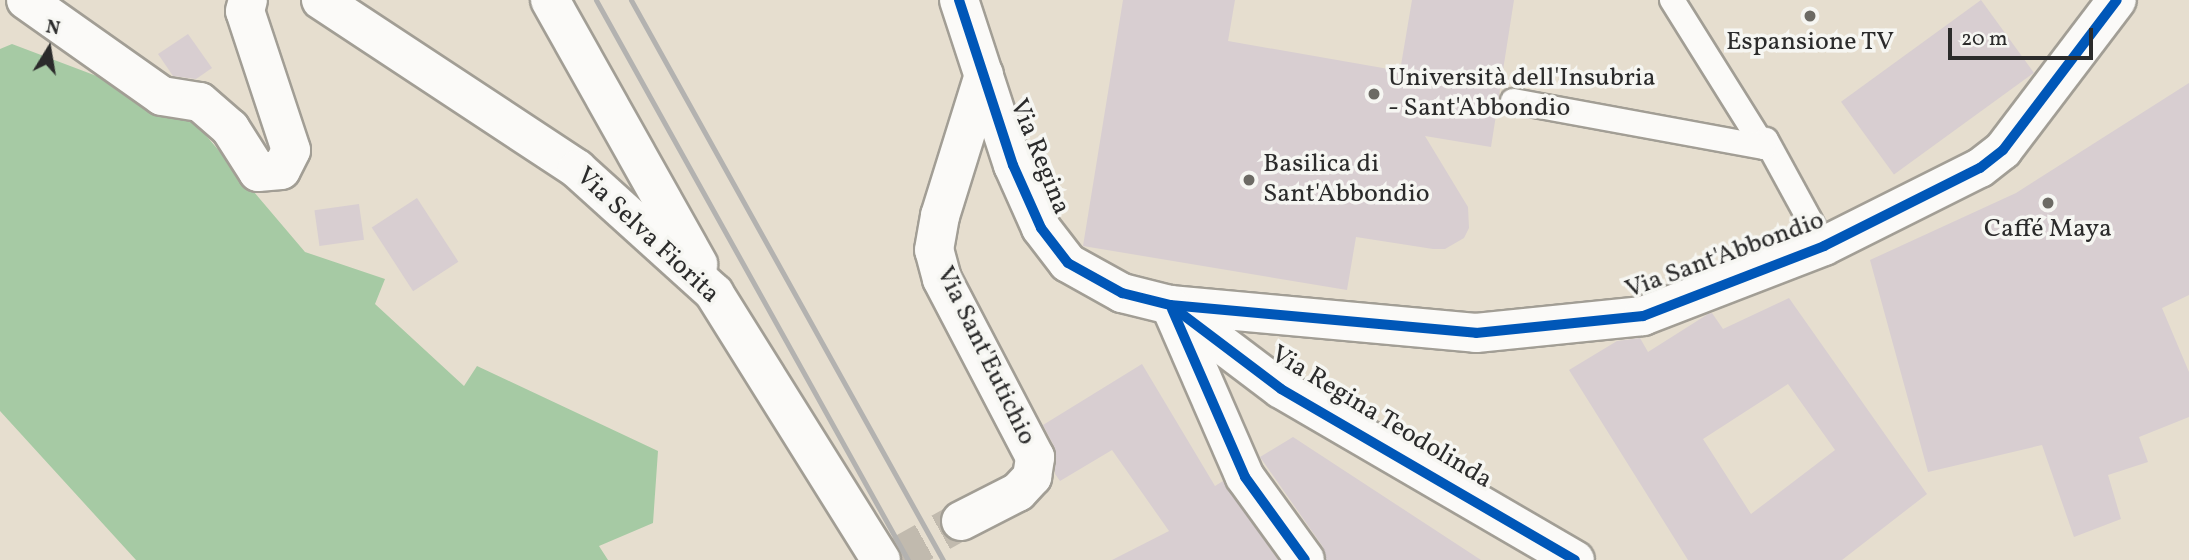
<!DOCTYPE html>
<html>
<head>
<meta charset="utf-8">
<style>
	body { margin:0 }
	#map { position:relative; width:2189px; height:560px; overflow:hidden; background:#e6decf; font-family:Vollkorn,serif }
	div>[style] { position:absolute }
	[style*='--x'] { left:calc(var(--x)*1px); top:calc(var(--y)*1px); width:calc(var(--w)*1px); rotate:calc(var(--a)*1deg) }
	.forest>* { inset:0; background:#a6caa4 }
	.building>* { inset:0; background:#d8ced1; transform-origin:0 0 }
	.street-tunnel>* { height:38px; margin-top:-19px; transform-origin:0; background:repeating-linear-gradient(90deg,#c1baae 0 38px,transparent 0 57px) }
	.roads { filter:drop-shadow(2px 0 #a29e95) drop-shadow(-2px 0 #a29e95) drop-shadow(0 2px #a29e95) drop-shadow(0 -2px #a29e95) }
	.lane>* { height:24px; margin:-12px; padding:0 12px; transform-origin:12px; border-radius:12px; background:#fbfaf8 }
	.street>* { height:38px; margin:-19px; padding:0 19px; transform-origin:19px; border-radius:19px; background:#fbfaf8 }
	.rail>* { height:5px; margin:-2.5px; padding:0 2.5px; transform-origin:2.5px; border-radius:2.5px; background:#b3b2b0 }
	.cycleway>* { height:10px; margin:-5px; padding:0 5px; transform-origin:5px; border-radius:5px; background:#0057b8 }
	.dots>* { width:19px; height:19px; translate:-50% -50%; box-sizing:border-box; border:4px solid #f6f6f2; border-radius:50% }
	span { translate:-50% -50%; white-space:nowrap; text-align:center; line-height:1.15; -webkit-text-stroke:7px #f6f6f2; paint-order:stroke }
	.poi-label { font-size:26px; color:#2b2b2b }
	.left { translate:0 -50%; text-align:left }
	.street-label { font-size:26px; color:#2b2b2b }
	.north { position:absolute; left:14px; top:14px; width:70px; height:70px; -webkit-text-stroke:5px #f6f6f2; paint-order:stroke; rotate:11deg; font-size:19px; font-weight:700; line-height:28px; text-align:center; color:#2b2b2b }
	.north::after { content:''; display:block; margin:auto; width:24px; height:32px; background:#2b2b2b; clip-path:polygon(50% 0,100% 100%,50% 72%,0 100%) }
	.scale { position:absolute; left:1948px; top:28px; width:145px; height:32px; box-sizing:border-box; border:4px solid #2b2b2b; border-top:0; padding-left:9px; font-size:21px; line-height:24px; white-space:nowrap; color:#2b2b2b; -webkit-text-stroke:5px #f6f6f2; paint-order:stroke }
</style>
</head>
<body>
<div id="map">
	<div class="forest">
		<i style="clip-path:polygon(12px 44px,139px 92px,192px 119px,305px 252px,385px 279px,375px 304px,464px 386px,477px 366px,658px 451px,653px 523px,599px 546px,608px 560px,136px 560px,0 411px,0 49px)"></i>
	</div>
	<div class="building">
		<i style="clip-path:polygon(1123px 0,1235px 0,1228px 41px,1400px 71px,1412px 0,1514px 0,1491px 147px,1425px 136px,1468px 207px,1469px 228px,1464px 238px,1445px 249px,1433px 249px,1356px 237px,1347px 290px,1083px 246px)"></i>
		<i style="left:1981px;top:0;width:90px;height:173px;rotate:54deg"></i>
		<i style="clip-path:polygon(188px 34px,212px 68px,196px 79px,173px 76px,158px 54px)"></i>
		<i style="clip-path:polygon(2189px 83px,2189px 295px,2162px 308px,2189px 372px,2189px 417px,2139px 437px,2148px 462px,2108px 475px,2121px 519px,2074px 537px,2042px 445px,1928px 472px,1870px 260px,2016px 193px)"></i>
		<i style="left:417px;top:198px;width:76px;height:54px;rotate:57deg"></i>
		<i style="left:359px;top:204px;width:36px;height:45px;rotate:82deg"></i>
		<i style="clip-path:polygon(evenodd,1789px 298px,1927px 494px,1842px 560px,1688px 560px,1569px 370px,1617px 341px,1640px 338px,1648px 352px,1708px 314px,1712px 313px,1723px 329px,1789px 298px,1788px 384px,1835px 450px,1751px 514px,1703px 439px,1788px 384px)"></i>
		<i style="clip-path:polygon(1142px 364px,1215px 486px,1223px 481px,1278px 560px,1112px 560px,1169px 531px,1112px 450px,1060px 481px,1055px 474px,1055px 448px,1043px 425px)"></i>
		<i style="clip-path:polygon(1293px 437px,1481px 560px,1326px 560px,1323px 547px,1260px 457px)"></i>
	</div>
	<div class="street-tunnel">
		<i style="--x:891;--y:560;--w:80;--a:-29.1"></i>
	</div>
	<div class="roads">
		<div class="lane">
			<i style="--x:1672;--y:0;--w:173;--a:58"></i>
			<i style="--x:1764;--y:147;--w:7;--a:-74"></i>
			<i style="--x:1766;--y:140;--w:121;--a:61.3"></i>
			<i style="--x:1513;--y:101;--w:255;--a:10.4"></i>
		</div>
		<div class="street">
			<i style="--x:26;--y:0;--w:166;--a:35.2"></i>
			<i style="--x:162;--y:96;--w:38;--a:9"></i>
			<i style="--x:200;--y:102;--w:40;--a:41"></i>
			<i style="--x:230;--y:128;--w:52;--a:57.5"></i>
			<i style="--x:258;--y:172;--w:23;--a:-5"></i>
			<i style="--x:281;--y:170;--w:22;--a:-63"></i>
			<i style="--x:291;--y:150;--w:146;--a:-108.3"></i>
			<i style="--x:245;--y:11;--w:11;--a:-75"></i>
			<i style="--x:321;--y:0;--w:307;--a:33.4"></i>
			<i style="--x:577;--y:169;--w:185;--a:42.1"></i>
			<i style="--x:714;--y:293;--w:315;--a:58"></i>
			<i style="--x:550;--y:0;--w:303;--a:60.7"></i>
			<i style="--x:959;--y:0;--w:174;--a:71.9"></i>
			<i style="--x:1013;--y:165;--w:69;--a:66"></i>
			<i style="--x:1041;--y:228;--w:44;--a:52.4"></i>
			<i style="--x:1068;--y:263;--w:62;--a:29.1"></i>
			<i style="--x:1122;--y:293;--w:49;--a:14"></i>
			<i style="--x:1170;--y:305;--w:307;--a:5.2"></i>
			<i style="--x:1476;--y:333;--w:168;--a:-5.8"></i>
			<i style="--x:1643;--y:316;--w:194;--a:-21.1"></i>
			<i style="--x:1824;--y:246;--w:174;--a:-26.6"></i>
			<i style="--x:1980;--y:168;--w:29;--a:-38"></i>
			<i style="--x:2003;--y:150;--w:188;--a:-52.8"></i>
			<i style="--x:1170;--y:305;--w:139;--a:37.1"></i>
			<i style="--x:1281;--y:389;--w:340;--a:30.2"></i>
			<i style="--x:1171;--y:307;--w:185;--a:66.5"></i>
			<i style="--x:1245;--y:477;--w:102;--a:54.1"></i>
			<i style="--x:961;--y:521;--w:64;--a:-27"></i>
			<i style="--x:1018;--y:492;--w:21;--a:-47"></i>
			<i style="--x:1032;--y:477;--w:20;--a:-81"></i>
			<i style="--x:1035;--y:457;--w:201;--a:-117.6"></i>
			<i style="--x:942;--y:279;--w:30;--a:-105"></i>
			<i style="--x:934;--y:250;--w:35;--a:-80"></i>
			<i style="--x:940;--y:216;--w:148;--a:-72.7"></i>
		</div>
	</div>
	<div class="rail">
		<i style="--x:596;--y:0;--w:641;--a:60.88"></i>
		<i style="--x:631;--y:0;--w:641;--a:60.88"></i>
	</div>
	<div class="cycleway">
		<i style="--x:959;--y:0;--w:174;--a:71.9"></i>
		<i style="--x:1013;--y:165;--w:69;--a:66"></i>
		<i style="--x:1041;--y:228;--w:44;--a:52.4"></i>
		<i style="--x:1068;--y:263;--w:62;--a:29.1"></i>
		<i style="--x:1122;--y:293;--w:49;--a:14"></i>
		<i style="--x:1170;--y:305;--w:307;--a:5.2"></i>
		<i style="--x:1476;--y:333;--w:168;--a:-5.8"></i>
		<i style="--x:1643;--y:316;--w:194;--a:-21.1"></i>
		<i style="--x:1824;--y:246;--w:174;--a:-26.6"></i>
		<i style="--x:1980;--y:168;--w:29;--a:-38"></i>
		<i style="--x:2003;--y:150;--w:188;--a:-52.8"></i>
		<i style="--x:1170;--y:305;--w:139;--a:37.1"></i>
		<i style="--x:1281;--y:389;--w:340;--a:30.2"></i>
		<i style="--x:1172;--y:309;--w:183;--a:66.5"></i>
		<i style="--x:1245;--y:477;--w:102;--a:54.1"></i>
	</div>
	<div class="dots">
		<i style="left:1810px;top:16px;background:#6c6a64"></i>
		<i style="left:1374px;top:94px;background:#6c6a64"></i>
		<i style="left:1249px;top:180px;background:#6c6a64"></i>
		<i style="left:2048px;top:203px;background:#6c6a64"></i>
	</div>
	<div class="poi-label">
		<span style="left:1810px;top:43px">Espansione TV</span>
		<span class="left" style="left:1388px;top:94px">Università dell'Insubria<br>- Sant'Abbondio</span>
		<span class="left" style="left:1263px;top:180px">Basilica di<br>Sant'Abbondio</span>
		<span style="left:2048px;top:230px">Caffé Maya</span>
	</div>
	<div class="street-label">
		<span style="left:1039px;top:157px;rotate:68deg">Via Regina</span>
		<span style="left:647px;top:236px;rotate:43deg">Via Selva Fiorita</span>
		<span style="left:1725px;top:256px;rotate:-20deg">Via Sant'Abbondio</span>
		<span style="left:985px;top:356px;rotate:64deg">Via Sant'Eutichio</span>
		<span style="left:1381px;top:418px;rotate:31deg">Via Regina Teodolinda</span>
	</div>
	<div class="north">N</div>
	<div class="scale">20 m</div>
</div>
</body>
</html>
